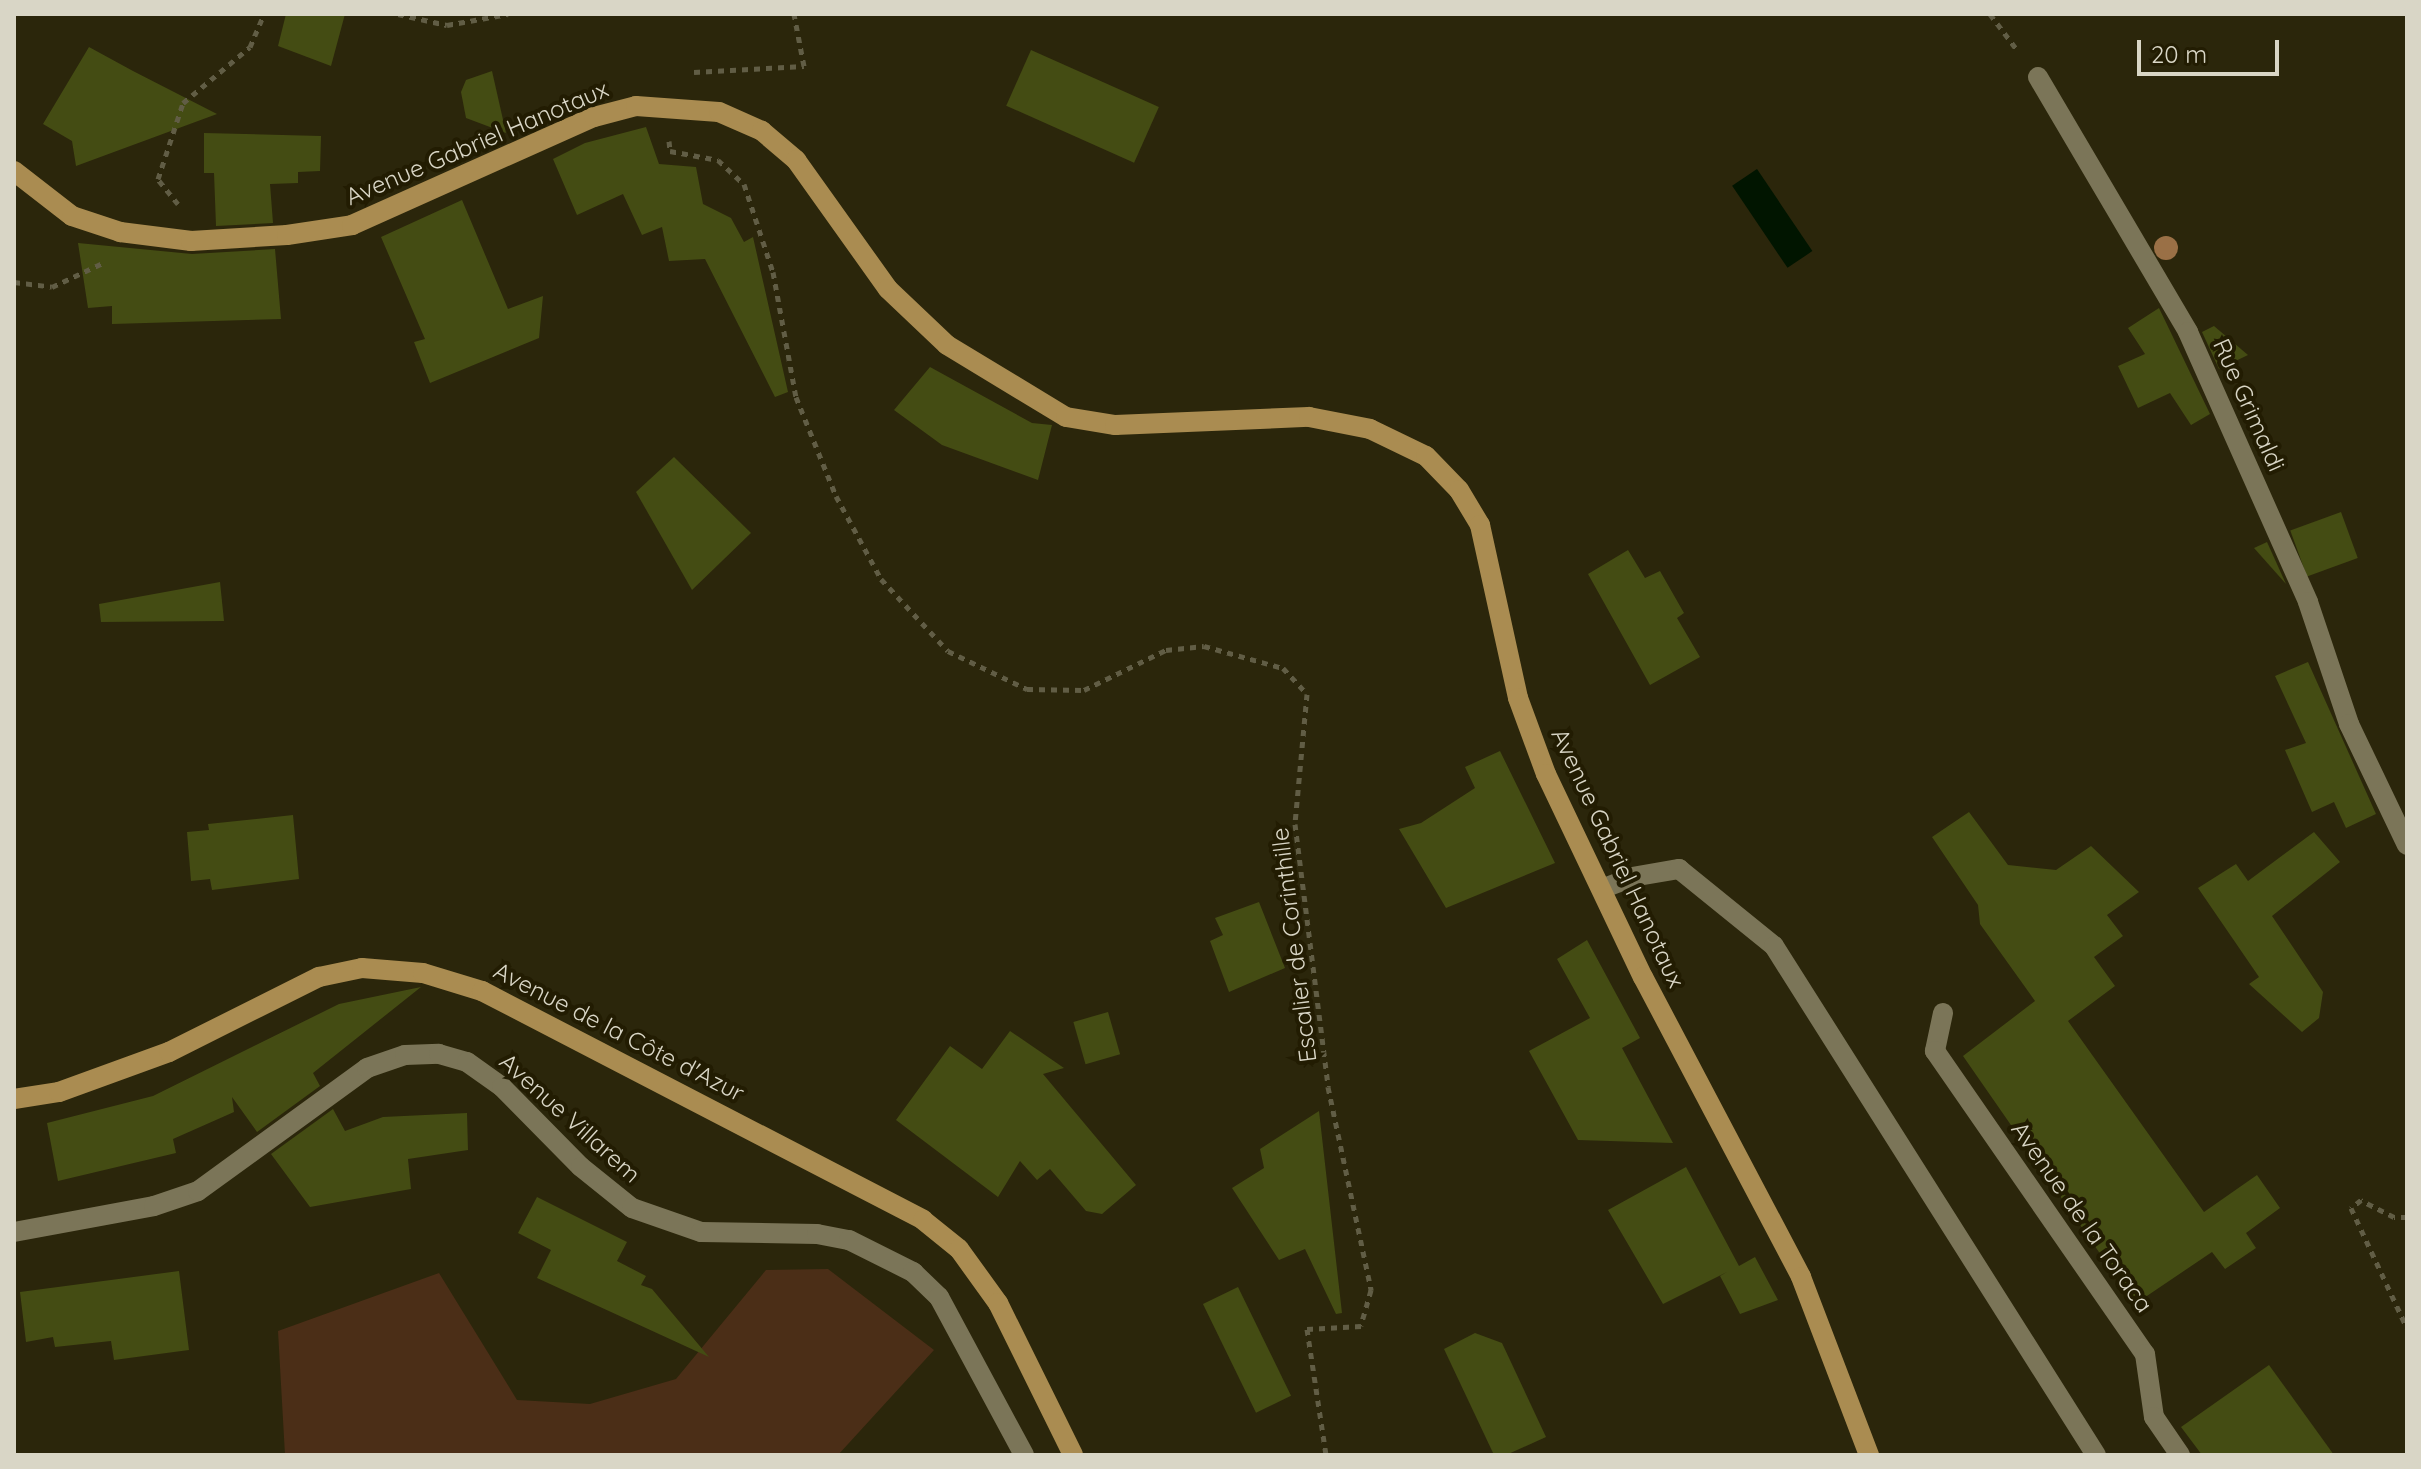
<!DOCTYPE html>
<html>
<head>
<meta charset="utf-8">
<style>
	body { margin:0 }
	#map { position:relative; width:2421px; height:1469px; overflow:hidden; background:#2b260b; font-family:Quicksand,sans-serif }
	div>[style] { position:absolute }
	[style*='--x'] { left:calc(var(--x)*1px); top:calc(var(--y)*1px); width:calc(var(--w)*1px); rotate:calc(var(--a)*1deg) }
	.green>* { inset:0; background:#4b2e17 }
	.water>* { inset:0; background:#011500; transform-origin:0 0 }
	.building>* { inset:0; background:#444c13; transform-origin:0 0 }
	.path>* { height:5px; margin-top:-2.5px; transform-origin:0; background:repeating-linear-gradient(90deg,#615d45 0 6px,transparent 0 12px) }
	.minor>* { height:20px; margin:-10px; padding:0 10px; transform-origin:10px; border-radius:10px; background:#7b7558 }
	.major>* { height:20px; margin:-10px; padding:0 10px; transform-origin:10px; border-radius:10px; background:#aa8c51 }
	.trees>* { width:24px; height:24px; margin:-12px; border-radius:50%; background:#9a7046 }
	span { translate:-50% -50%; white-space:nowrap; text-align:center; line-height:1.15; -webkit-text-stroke:8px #221c02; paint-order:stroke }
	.street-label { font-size:24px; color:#d9d6c6 }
	.frame { position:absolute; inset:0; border:16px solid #d9d6c6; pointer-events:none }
	.scale { position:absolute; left:2137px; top:40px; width:142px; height:36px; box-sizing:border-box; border:4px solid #d9d6c6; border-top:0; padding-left:10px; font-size:24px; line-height:28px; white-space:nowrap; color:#d9d6c6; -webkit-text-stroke:6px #221c02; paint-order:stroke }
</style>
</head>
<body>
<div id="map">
	<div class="green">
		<i style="clip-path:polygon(828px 1269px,934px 1350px,838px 1455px,285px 1455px,278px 1331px,439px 1273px,517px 1400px,590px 1404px,676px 1379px,766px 1270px)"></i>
	</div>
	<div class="water">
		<i style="left:1757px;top:169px;width:99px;height:30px;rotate:56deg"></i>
	</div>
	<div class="building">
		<i style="clip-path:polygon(286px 14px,345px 14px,331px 66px,278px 46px)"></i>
		<i style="clip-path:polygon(89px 47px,133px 71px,217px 114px,76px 166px,72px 141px,43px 124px)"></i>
		<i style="left:1031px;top:50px;width:140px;height:61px;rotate:24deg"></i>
		<i style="clip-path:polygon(492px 71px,506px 133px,466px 118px,461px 92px,466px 80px)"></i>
		<i style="clip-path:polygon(646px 127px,659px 164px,696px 167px,703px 204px,731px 218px,744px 242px,753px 237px,788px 392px,775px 397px,705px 259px,669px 261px,662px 227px,642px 235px,623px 194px,577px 215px,553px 159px,585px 143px)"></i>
		<i style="clip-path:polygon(204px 133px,321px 136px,320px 171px,298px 172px,298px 183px,270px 184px,273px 223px,216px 226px,214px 173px,204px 173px)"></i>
		<i style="clip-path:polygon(462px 200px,508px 309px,543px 296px,539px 338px,430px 383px,414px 342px,425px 339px,381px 237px)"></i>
		<i style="clip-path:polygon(78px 243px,192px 254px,275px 249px,281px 319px,112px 324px,112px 306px,88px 308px)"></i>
		<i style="clip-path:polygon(2159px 308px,2210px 414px,2191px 425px,2170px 393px,2138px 408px,2118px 366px,2145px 354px,2128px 328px)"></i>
		<i style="clip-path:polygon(2214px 326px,2248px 355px,2219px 369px,2202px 332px)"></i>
		<i style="clip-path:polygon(930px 367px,1032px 423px,1052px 425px,1038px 480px,942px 445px,894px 410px)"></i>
		<i style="clip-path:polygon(674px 457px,751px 533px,692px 590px,636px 492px)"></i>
		<i style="left:2341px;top:512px;width:49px;height:54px;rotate:70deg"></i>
		<i style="clip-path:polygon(2267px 542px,2286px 584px,2254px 548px)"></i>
		<i style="clip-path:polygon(1628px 550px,1645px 578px,1660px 571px,1684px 613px,1677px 618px,1700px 657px,1650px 685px,1588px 574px)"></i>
		<i style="clip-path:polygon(220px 582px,224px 621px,101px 622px,99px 604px)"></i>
		<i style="clip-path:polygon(2308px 662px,2376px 814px,2346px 828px,2334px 802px,2312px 812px,2285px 750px,2306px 743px,2275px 676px)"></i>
		<i style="clip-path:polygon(1500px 751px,1555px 863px,1446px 908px,1399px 829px,1421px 823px,1475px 788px,1465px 767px)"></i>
		<i style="clip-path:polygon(1969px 812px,2008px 865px,2056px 870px,2091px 846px,2139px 892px,2107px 915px,2123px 936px,2094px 957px,2115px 986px,2068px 1021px,2204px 1212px,2257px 1175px,2280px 1208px,2246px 1233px,2256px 1248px,2225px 1269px,2212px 1252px,2135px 1304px,1963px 1056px,2035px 1001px,1980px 924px,1978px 905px,1932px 837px)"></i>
		<i style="clip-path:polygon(293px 815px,299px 879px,212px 890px,210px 879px,191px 881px,187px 832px,209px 830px,208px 824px)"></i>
		<i style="clip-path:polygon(2314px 832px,2340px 862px,2272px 916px,2323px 992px,2319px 1018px,2302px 1032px,2249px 984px,2259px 977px,2198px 888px,2236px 864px,2248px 881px)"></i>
		<i style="clip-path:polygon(1259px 902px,1285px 968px,1229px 992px,1210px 941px,1223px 935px,1215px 918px)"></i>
		<i style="clip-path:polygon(1587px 940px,1640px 1038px,1622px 1048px,1673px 1143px,1578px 1140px,1529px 1051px,1590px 1018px,1557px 959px)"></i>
		<i style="clip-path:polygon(421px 987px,313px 1073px,320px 1086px,257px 1132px,232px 1097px,234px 1112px,173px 1139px,176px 1153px,58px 1181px,47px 1123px,153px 1096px,339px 1004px)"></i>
		<i style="left:1108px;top:1012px;width:44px;height:36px;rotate:74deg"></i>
		<i style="clip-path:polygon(1010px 1031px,1064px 1068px,1043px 1074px,1136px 1185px,1102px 1214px,1086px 1211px,1050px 1169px,1037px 1180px,1020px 1161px,998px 1197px,896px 1120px,950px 1046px,982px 1069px)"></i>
		<i style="clip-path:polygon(333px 1109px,345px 1131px,383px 1117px,467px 1113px,468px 1150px,408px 1159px,411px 1189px,310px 1207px,271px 1154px)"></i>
		<i style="clip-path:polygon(1319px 1111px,1342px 1313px,1336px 1314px,1305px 1249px,1279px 1260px,1232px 1188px,1264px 1168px,1260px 1149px)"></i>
		<i style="clip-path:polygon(1686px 1167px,1739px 1266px,1755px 1257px,1778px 1300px,1740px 1314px,1720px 1276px,1727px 1272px,1663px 1304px,1608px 1210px)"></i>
		<i style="clip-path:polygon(537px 1197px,627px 1242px,617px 1261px,646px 1276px,641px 1285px,652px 1289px,709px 1357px,537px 1278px,551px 1250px,518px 1233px)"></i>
		<i style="clip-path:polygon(179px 1271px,189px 1350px,114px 1360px,111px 1341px,55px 1347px,53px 1337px,26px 1342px,20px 1292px)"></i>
		<i style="left:1238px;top:1287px;width:121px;height:39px;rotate:64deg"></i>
		<i style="clip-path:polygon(1475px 1333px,1502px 1343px,1546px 1437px,1506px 1455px,1494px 1455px,1444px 1349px)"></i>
		<i style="clip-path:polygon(2269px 1365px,2334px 1455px,2202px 1455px,2181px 1427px)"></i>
	</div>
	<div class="path">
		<i style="--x:398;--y:14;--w:50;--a:12.7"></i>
		<i style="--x:447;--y:25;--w:62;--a:-10.2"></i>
		<i style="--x:1990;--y:14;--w:46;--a:52.9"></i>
		<i style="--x:694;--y:72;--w:110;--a:-3.1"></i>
		<i style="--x:804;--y:66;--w:53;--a:-100.9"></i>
		<i style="--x:669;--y:141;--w:10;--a:84"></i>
		<i style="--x:670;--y:151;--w:49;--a:10.6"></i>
		<i style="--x:718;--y:160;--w:35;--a:43"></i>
		<i style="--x:744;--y:184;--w:93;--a:71.8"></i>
		<i style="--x:773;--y:272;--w:127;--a:79.6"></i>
		<i style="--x:796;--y:397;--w:107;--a:68"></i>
		<i style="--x:836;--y:496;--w:94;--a:61.5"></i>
		<i style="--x:881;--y:579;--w:98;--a:47.1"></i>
		<i style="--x:948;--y:651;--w:88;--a:25.7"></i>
		<i style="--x:1027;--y:689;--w:57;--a:1"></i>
		<i style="--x:1084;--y:690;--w:91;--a:-26"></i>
		<i style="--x:1166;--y:650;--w:38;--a:-6"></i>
		<i style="--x:1204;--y:646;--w:82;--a:15.6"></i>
		<i style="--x:1283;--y:668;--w:35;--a:47"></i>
		<i style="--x:1307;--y:694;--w:131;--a:95.3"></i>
		<i style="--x:1295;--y:824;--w:265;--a:82.8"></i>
		<i style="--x:1328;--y:1087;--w:208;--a:78"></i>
		<i style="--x:1371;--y:1290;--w:37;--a:106"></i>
		<i style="--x:1361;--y:1326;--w:54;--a:176.8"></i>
		<i style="--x:1307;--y:1329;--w:127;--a:81.4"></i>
		<i style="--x:178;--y:204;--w:32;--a:-129"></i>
		<i style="--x:158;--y:179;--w:80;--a:-71.8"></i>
		<i style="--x:183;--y:103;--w:87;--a:-39.9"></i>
		<i style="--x:250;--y:47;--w:36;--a:-67"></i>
		<i style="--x:14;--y:282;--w:38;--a:7"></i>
		<i style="--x:52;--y:287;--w:59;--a:-25.3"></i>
		<i style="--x:2407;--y:1217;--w:13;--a:180"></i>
		<i style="--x:2394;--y:1217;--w:37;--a:-153"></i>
		<i style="--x:2361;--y:1200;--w:13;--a:141"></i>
		<i style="--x:2351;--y:1208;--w:132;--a:65"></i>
	</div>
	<div class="minor">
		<i style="--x:2038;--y:77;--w:296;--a:59.5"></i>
		<i style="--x:2188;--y:332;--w:295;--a:66"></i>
		<i style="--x:2308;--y:602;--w:129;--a:71.4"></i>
		<i style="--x:2349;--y:724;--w:134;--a:64.4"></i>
		<i style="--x:1604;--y:888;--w:30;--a:-21"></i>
		<i style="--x:1632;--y:877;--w:48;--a:-9.7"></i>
		<i style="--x:1679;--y:869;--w:122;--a:39"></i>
		<i style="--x:1774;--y:946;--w:602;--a:57.68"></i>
		<i style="--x:1943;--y:1013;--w:39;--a:102"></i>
		<i style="--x:1935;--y:1051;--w:369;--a:55.3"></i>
		<i style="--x:2145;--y:1354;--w:64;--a:81.9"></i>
		<i style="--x:2154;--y:1417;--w:46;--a:55.6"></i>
		<i style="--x:14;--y:1232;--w:142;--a:-10.5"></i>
		<i style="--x:154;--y:1206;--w:46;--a:-18.8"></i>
		<i style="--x:198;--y:1191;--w:209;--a:-36"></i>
		<i style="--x:367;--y:1068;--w:40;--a:-18.9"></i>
		<i style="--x:405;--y:1055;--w:34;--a:-2"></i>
		<i style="--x:439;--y:1054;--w:29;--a:16"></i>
		<i style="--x:467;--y:1062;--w:43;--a:35.5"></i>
		<i style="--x:502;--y:1087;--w:112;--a:45.4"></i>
		<i style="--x:581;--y:1167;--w:65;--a:38.8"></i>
		<i style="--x:632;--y:1208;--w:73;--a:19.2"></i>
		<i style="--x:701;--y:1232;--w:116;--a:1"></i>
		<i style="--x:817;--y:1234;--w:33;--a:11"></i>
		<i style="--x:849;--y:1240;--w:72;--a:26.6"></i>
		<i style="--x:913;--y:1272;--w:36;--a:44"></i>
		<i style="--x:939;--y:1297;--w:179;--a:61.7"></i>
	</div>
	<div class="major">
		<i style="--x:14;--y:171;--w:73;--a:37.8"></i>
		<i style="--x:72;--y:216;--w:51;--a:18.4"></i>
		<i style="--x:120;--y:232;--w:72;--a:7.2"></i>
		<i style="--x:191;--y:241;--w:96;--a:-3.6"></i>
		<i style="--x:287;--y:235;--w:66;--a:-8.7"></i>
		<i style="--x:352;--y:225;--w:265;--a:-24.1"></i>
		<i style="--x:594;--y:117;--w:43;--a:-14.7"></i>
		<i style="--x:636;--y:106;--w:83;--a:4.1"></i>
		<i style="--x:719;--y:112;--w:47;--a:23.8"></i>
		<i style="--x:762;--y:131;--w:45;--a:40.5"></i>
		<i style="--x:796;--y:160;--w:158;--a:54.5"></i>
		<i style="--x:888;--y:289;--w:81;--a:43.5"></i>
		<i style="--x:947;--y:345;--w:139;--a:31.2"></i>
		<i style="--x:1066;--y:417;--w:50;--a:9.3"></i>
		<i style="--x:1115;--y:425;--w:194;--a:-2.4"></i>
		<i style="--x:1309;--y:417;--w:62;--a:11.1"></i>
		<i style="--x:1370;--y:429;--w:62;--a:25.7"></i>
		<i style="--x:1426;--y:456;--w:47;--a:45.9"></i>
		<i style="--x:1459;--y:490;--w:41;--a:59"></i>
		<i style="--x:1480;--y:525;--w:177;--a:77.6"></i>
		<i style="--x:1518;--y:698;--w:81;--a:69.8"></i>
		<i style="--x:1546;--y:774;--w:225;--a:64.5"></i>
		<i style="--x:1643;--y:977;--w:339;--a:62.2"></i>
		<i style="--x:1801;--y:1277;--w:191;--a:69.1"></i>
		<i style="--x:14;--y:1099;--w:46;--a:-8.8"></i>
		<i style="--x:59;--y:1092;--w:117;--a:-20"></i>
		<i style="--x:169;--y:1052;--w:168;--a:-26.6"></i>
		<i style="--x:319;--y:977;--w:44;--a:-11.8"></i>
		<i style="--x:362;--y:968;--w:61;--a:4.7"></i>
		<i style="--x:423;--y:973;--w:62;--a:17"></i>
		<i style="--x:482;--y:991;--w:497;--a:27.4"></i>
		<i style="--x:923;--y:1220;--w:46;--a:38.9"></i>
		<i style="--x:959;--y:1249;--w:67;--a:54.2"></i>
		<i style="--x:998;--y:1303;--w:169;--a:63.7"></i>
	</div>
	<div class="trees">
		<i style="left:2166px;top:248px"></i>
	</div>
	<div class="street-label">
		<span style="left:477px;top:143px;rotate:-23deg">Avenue Gabriel Hanotaux</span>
		<span style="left:2249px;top:405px;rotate:66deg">Rue Grimaldi</span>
		<span style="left:1618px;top:858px;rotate:65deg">Avenue Gabriel Hanotaux</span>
		<span style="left:1294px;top:945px;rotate:-97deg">Escalier de Corinthille</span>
		<span style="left:619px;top:1032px;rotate:27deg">Avenue de la Côte d'Azur</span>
		<span style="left:570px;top:1118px;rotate:42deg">Avenue Villarem</span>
		<span style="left:2082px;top:1217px;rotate:55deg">Avenue de la Toraca</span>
	</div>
	<div class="frame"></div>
	<div class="scale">20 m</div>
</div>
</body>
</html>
